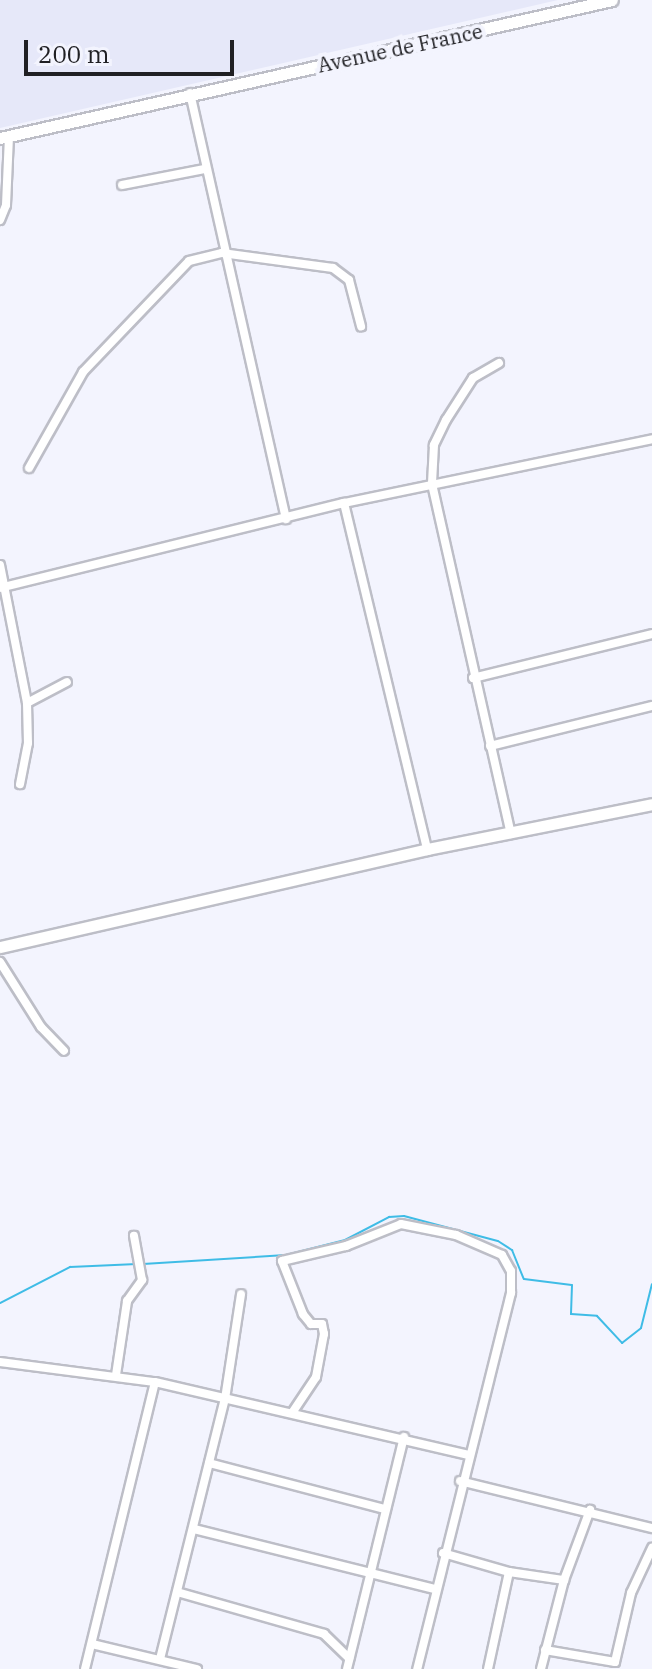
<!DOCTYPE html>
<html>
<head>
<meta charset="utf-8">
<style>
	body { margin:0 }
	#map { position:relative; width:652px; height:1669px; overflow:hidden; background:#f3f4fe; font-family:"IBM Plex Serif",serif }
	div>[style] { position:absolute }
	[style*='--x'] { left:calc(var(--x)*1px); top:calc(var(--y)*1px); width:calc(var(--w)*1px); rotate:calc(var(--a)*1deg) }
	.built>* { inset:0; background:#e6e8f9 }
	.stream>* { height:2px; margin:-1px; padding:0 1px; transform-origin:1px; border-radius:1px; background:#3fbce6 }
	.roads { filter:drop-shadow(2px 0 #bdbec7) drop-shadow(-2px 0 #bdbec7) drop-shadow(0 2px #bdbec7) drop-shadow(0 -2px #bdbec7) }
	.street>* { height:8px; margin:-4px; padding:0 4px; transform-origin:4px; border-radius:4px; background:#fff }
	.secondary>* { height:11px; margin:-5.5px; padding:0 5.5px; transform-origin:5.5px; border-radius:5.5px; background:#fff }
	span { translate:-50% -50%; white-space:nowrap; text-align:center; line-height:1.15; -webkit-text-stroke:8px #f3f4fe; paint-order:stroke }
	.street-label { font-size:20px; color:#202024 }
	.scale { position:absolute; left:24px; top:40px; width:210px; height:36px; box-sizing:border-box; border:4px solid #202024; border-top:0; padding-left:10px; font-size:24px; line-height:28px; white-space:nowrap; color:#202024; -webkit-text-stroke:6px #f3f4fe; paint-order:stroke }
</style>
</head>
<body>
<div id="map">
	<div class="built">
		<i style="clip-path:polygon(0 0,558px 0,0 128px)"></i>
	</div>
	<div class="stream">
		<i style="--x:143;--y:1264;--w:143;--a:-3.6"></i>
		<i style="--x:286;--y:1255;--w:61;--a:-14.3"></i>
		<i style="--x:345;--y:1240;--w:50;--a:-27.6"></i>
		<i style="--x:389;--y:1217;--w:15;--a:-4"></i>
		<i style="--x:404;--y:1216;--w:97;--a:14.9"></i>
		<i style="--x:498;--y:1241;--w:17;--a:33"></i>
		<i style="--x:512;--y:1250;--w:31;--a:68"></i>
		<i style="--x:524;--y:1279;--w:48;--a:7.1"></i>
		<i style="--x:572;--y:1285;--w:29;--a:92"></i>
		<i style="--x:571;--y:1314;--w:26;--a:4"></i>
		<i style="--x:597;--y:1316;--w:37;--a:47"></i>
		<i style="--x:622;--y:1343;--w:24;--a:-38"></i>
		<i style="--x:641;--y:1328;--w:45;--a:-76"></i>
		<i style="--x:0;--y:1303;--w:79;--a:-27.2"></i>
		<i style="--x:70;--y:1267;--w:67;--a:-2.6"></i>
	</div>
	<div class="roads">
		<div class="street">
			<i style="--x:190;--y:93;--w:437;--a:77.3"></i>
			<i style="--x:122;--y:185;--w:84;--a:-11"></i>
			<i style="--x:0;--y:220;--w:16;--a:-68"></i>
			<i style="--x:6;--y:205;--w:69;--a:-87.5"></i>
			<i style="--x:499;--y:363;--w:30;--a:150"></i>
			<i style="--x:473;--y:378;--w:50;--a:122.7"></i>
			<i style="--x:446;--y:420;--w:28;--a:116"></i>
			<i style="--x:434;--y:445;--w:39;--a:93"></i>
			<i style="--x:432;--y:484;--w:359;--a:77.3"></i>
			<i style="--x:29;--y:468;--w:110;--a:-60.6"></i>
			<i style="--x:83;--y:372;--w:153;--a:-46.3"></i>
			<i style="--x:189;--y:261;--w:34;--a:-14"></i>
			<i style="--x:222;--y:253;--w:112;--a:7.7"></i>
			<i style="--x:333;--y:268;--w:20;--a:37"></i>
			<i style="--x:349;--y:280;--w:48;--a:75.4"></i>
			<i style="--x:344;--y:503;--w:356;--a:76.5"></i>
			<i style="--x:0;--y:565;--w:141;--a:78.9"></i>
			<i style="--x:27;--y:703;--w:40;--a:88.6"></i>
			<i style="--x:28;--y:743;--w:42;--a:101"></i>
			<i style="--x:0;--y:588;--w:354;--a:-13.9"></i>
			<i style="--x:344;--y:503;--w:315;--a:-11.7"></i>
			<i style="--x:473;--y:678;--w:184;--a:-13.8"></i>
			<i style="--x:27;--y:703;--w:45;--a:-27.7"></i>
			<i style="--x:490;--y:746;--w:167;--a:-13.9"></i>
			<i style="--x:0;--y:962;--w:77;--a:57.8"></i>
			<i style="--x:41;--y:1027;--w:33;--a:46"></i>
			<i style="--x:0;--y:1362;--w:156;--a:7.4"></i>
			<i style="--x:155;--y:1382;--w:321;--a:13.1"></i>
			<i style="--x:116;--y:1375;--w:75;--a:-81.5"></i>
			<i style="--x:127;--y:1301;--w:26;--a:-54"></i>
			<i style="--x:142;--y:1280;--w:45;--a:-100.3"></i>
			<i style="--x:292;--y:1413;--w:43;--a:-56.3"></i>
			<i style="--x:316;--y:1377;--w:44;--a:-79.5"></i>
			<i style="--x:324;--y:1334;--w:10;--a:-101"></i>
			<i style="--x:322;--y:1324;--w:11;--a:180"></i>
			<i style="--x:311;--y:1324;--w:13;--a:-129"></i>
			<i style="--x:303;--y:1314;--w:57;--a:-111.6"></i>
			<i style="--x:282;--y:1261;--w:66;--a:-13.2"></i>
			<i style="--x:346;--y:1246;--w:59;--a:-21.8"></i>
			<i style="--x:401;--y:1224;--w:56;--a:11.3"></i>
			<i style="--x:456;--y:1235;--w:50;--a:23.5"></i>
			<i style="--x:502;--y:1255;--w:18;--a:61"></i>
			<i style="--x:511;--y:1271;--w:22;--a:90"></i>
			<i style="--x:511;--y:1293;--w:388;--a:104"></i>
			<i style="--x:209;--y:1463;--w:181;--a:14.7"></i>
			<i style="--x:460;--y:1481;--w:198;--a:13.8"></i>
			<i style="--x:194;--y:1529;--w:248;--a:14"></i>
			<i style="--x:443;--y:1553;--w:69;--a:16.1"></i>
			<i style="--x:509;--y:1572;--w:56;--a:8.3"></i>
			<i style="--x:177;--y:1592;--w:153;--a:15.9"></i>
			<i style="--x:324;--y:1634;--w:35;--a:44"></i>
			<i style="--x:92;--y:1644;--w:108;--a:13.4"></i>
			<i style="--x:545;--y:1650;--w:71;--a:9.7"></i>
			<i style="--x:615;--y:1662;--w:71;--a:-76.9"></i>
			<i style="--x:631;--y:1593;--w:50;--a:-65"></i>
			<i style="--x:160;--y:1659;--w:268;--a:-76"></i>
			<i style="--x:225;--y:1399;--w:106;--a:-81.3"></i>
			<i style="--x:85;--y:1669;--w:295;--a:-76.3"></i>
			<i style="--x:347;--y:1669;--w:239;--a:-76.2"></i>
			<i style="--x:488;--y:1669;--w:99;--a:-77.8"></i>
			<i style="--x:541;--y:1669;--w:92;--a:-75.5"></i>
			<i style="--x:564;--y:1580;--w:75;--a:-69.6"></i>
		</div>
		<div class="secondary">
			<i style="--x:0;--y:138;--w:627;--a:-12.71"></i>
			<i style="--x:0;--y:947;--w:438;--a:-12.9"></i>
			<i style="--x:427;--y:849;--w:229;--a:-11.3"></i>
		</div>
	</div>
	<div class="street-label">
		<span style="left:400px;top:48px;rotate:-12deg">Avenue de France</span>
	</div>
	<div class="scale">200 m</div>
</div>
</body>
</html>
